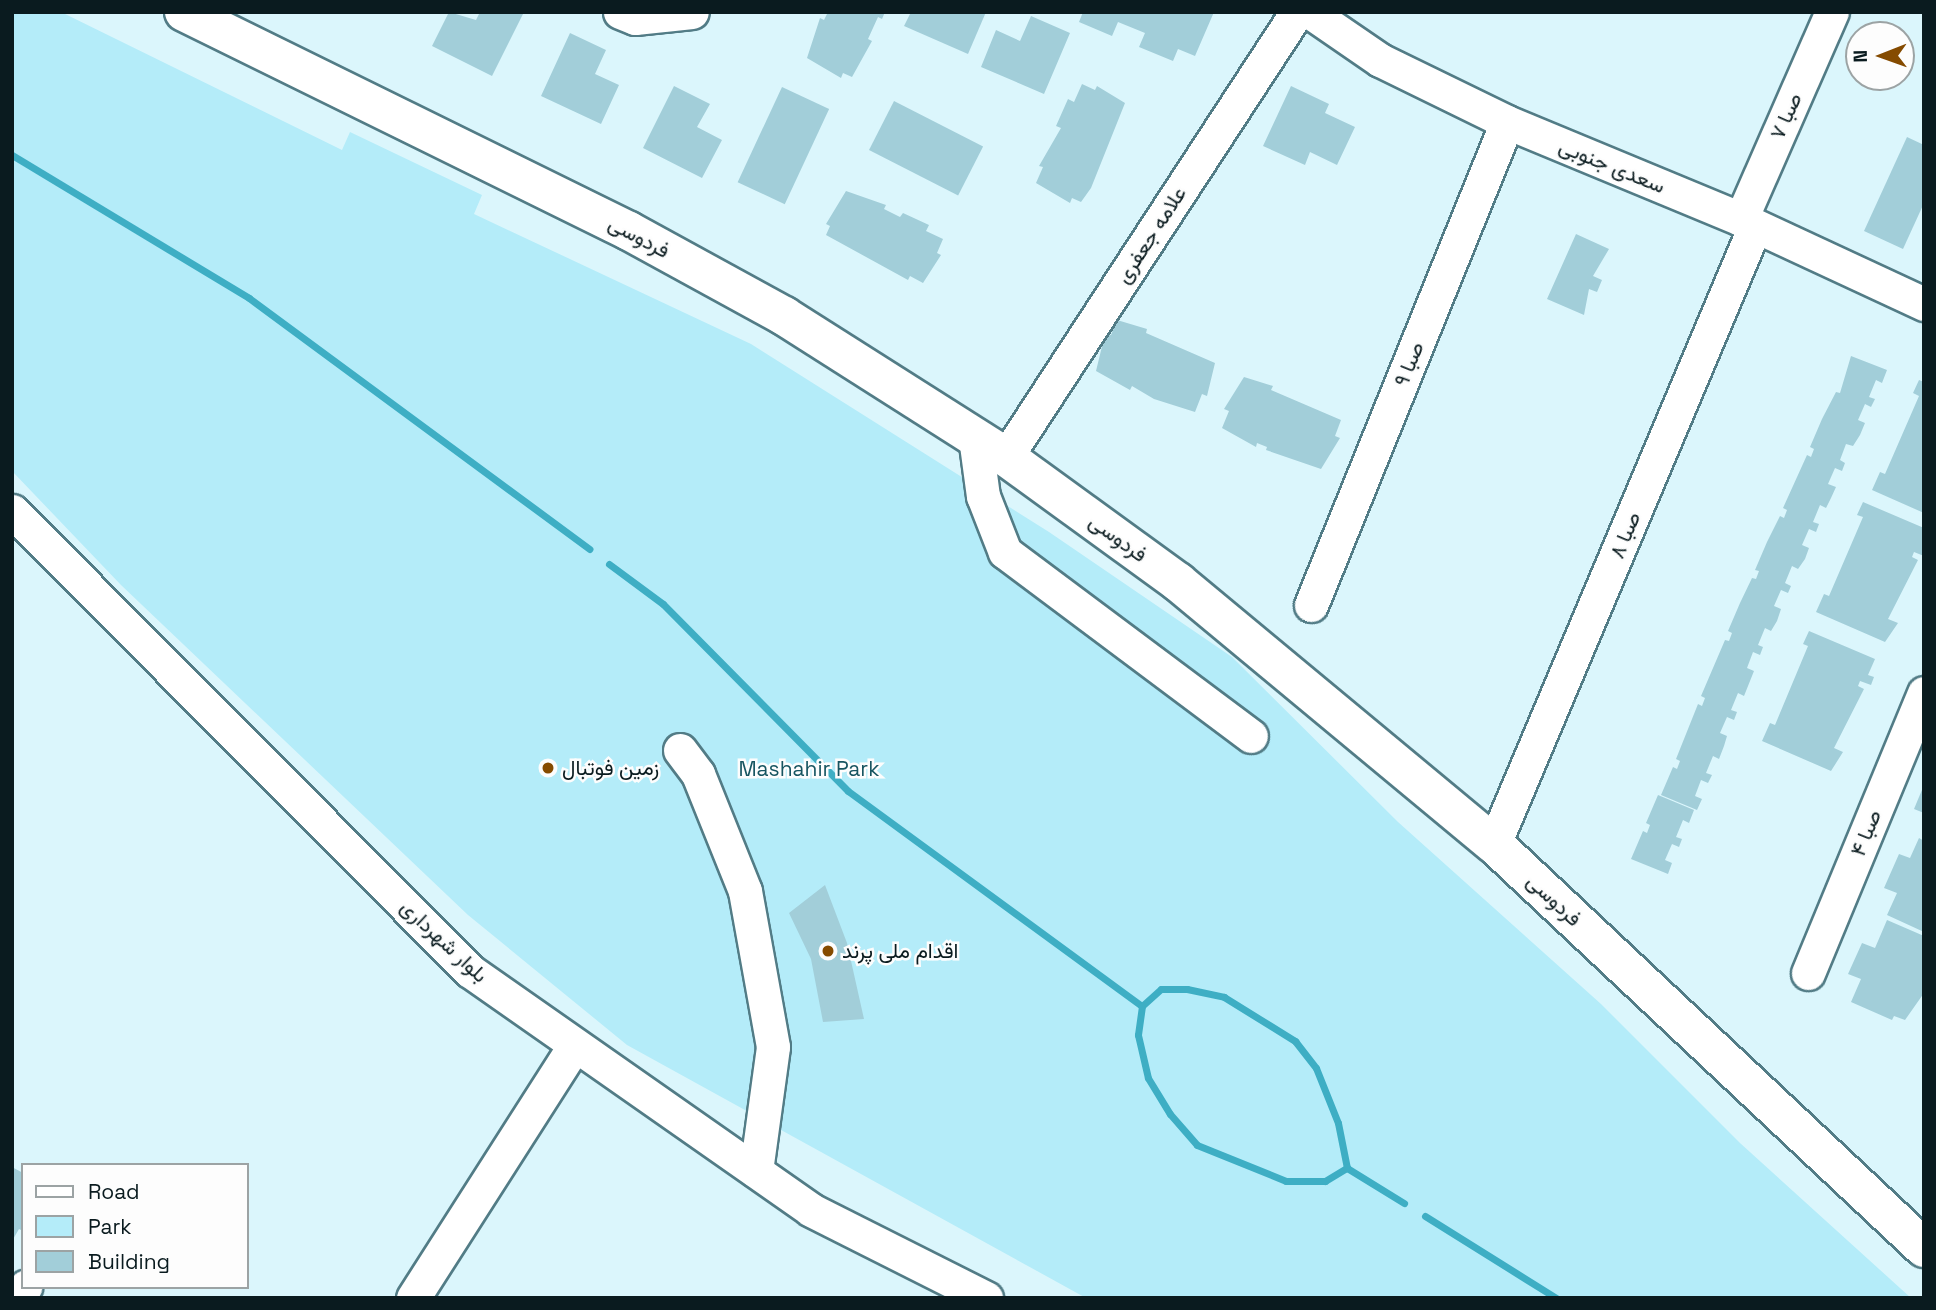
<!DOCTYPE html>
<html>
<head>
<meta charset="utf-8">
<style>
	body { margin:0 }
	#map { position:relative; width:1936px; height:1310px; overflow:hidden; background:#dbf6fc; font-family:"Space Grotesk",Vazirmatn,sans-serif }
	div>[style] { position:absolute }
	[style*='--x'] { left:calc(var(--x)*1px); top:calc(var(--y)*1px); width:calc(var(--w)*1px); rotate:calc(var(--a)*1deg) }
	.green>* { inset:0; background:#b4ecf9 }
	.stream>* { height:7px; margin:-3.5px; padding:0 3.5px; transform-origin:3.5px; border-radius:3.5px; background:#3eaec4 }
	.building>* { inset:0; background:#a2ced9; transform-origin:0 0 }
	.roads { filter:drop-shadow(2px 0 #527c86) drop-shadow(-2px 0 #527c86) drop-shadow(0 2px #527c86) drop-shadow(0 -2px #527c86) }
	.minor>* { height:33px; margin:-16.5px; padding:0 16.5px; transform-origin:16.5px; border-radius:16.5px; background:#fff }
	.major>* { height:38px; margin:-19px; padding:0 19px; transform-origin:19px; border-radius:19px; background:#fff }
	.dots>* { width:19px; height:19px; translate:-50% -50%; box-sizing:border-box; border:4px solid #fdfdfd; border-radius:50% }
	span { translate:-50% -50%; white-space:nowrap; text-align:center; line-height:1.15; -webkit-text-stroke:5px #fdfdfd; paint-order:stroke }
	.street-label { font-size:21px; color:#0a1b1f }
	.poi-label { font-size:21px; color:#0a1b1f }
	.left { translate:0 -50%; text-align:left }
	.park-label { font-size:21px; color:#175561 }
	.frame { position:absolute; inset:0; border:14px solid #0a1b1f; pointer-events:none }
	.legend { position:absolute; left:21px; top:1163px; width:228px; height:126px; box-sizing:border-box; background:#fdfdfd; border:2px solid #9ca3a4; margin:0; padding:9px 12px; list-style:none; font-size:21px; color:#0a1b1f }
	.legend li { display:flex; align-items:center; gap:14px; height:35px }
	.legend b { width:35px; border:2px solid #9ca3a4 }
	.north { position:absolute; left:1845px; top:21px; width:70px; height:70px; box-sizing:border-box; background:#fdfdfd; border:2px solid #9ca3a4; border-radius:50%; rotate:269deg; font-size:19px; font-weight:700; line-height:28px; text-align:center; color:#0a1b1f }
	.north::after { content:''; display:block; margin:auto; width:24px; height:32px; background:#854b00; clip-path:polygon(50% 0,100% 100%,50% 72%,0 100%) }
</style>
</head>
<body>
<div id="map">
	<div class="green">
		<i style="clip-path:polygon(12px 12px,61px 12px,342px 150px,350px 132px,482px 195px,474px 214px,751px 344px,1049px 532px,1232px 657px,1398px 822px,1601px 1004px,1740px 1143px,1911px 1298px,1086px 1298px,627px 1045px,468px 915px,121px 585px,12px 471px)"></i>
	</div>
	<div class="stream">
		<i style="--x:12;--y:155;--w:277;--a:31.1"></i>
		<i style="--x:249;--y:298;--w:423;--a:36.4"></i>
		<i style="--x:609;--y:564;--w:67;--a:36.5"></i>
		<i style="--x:663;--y:604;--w:263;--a:45.3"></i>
		<i style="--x:848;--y:791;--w:364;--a:36.2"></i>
		<i style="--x:1142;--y:1006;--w:25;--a:-42"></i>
		<i style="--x:1161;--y:989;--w:26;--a:0"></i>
		<i style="--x:1187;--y:989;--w:38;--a:12"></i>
		<i style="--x:1224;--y:997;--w:84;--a:31.8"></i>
		<i style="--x:1295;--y:1041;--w:34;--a:52"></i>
		<i style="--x:1316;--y:1068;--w:59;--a:68.2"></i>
		<i style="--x:1338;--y:1123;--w:46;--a:78.7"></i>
		<i style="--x:1347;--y:1168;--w:67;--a:31.6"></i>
		<i style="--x:1142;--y:1006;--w:29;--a:98"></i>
		<i style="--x:1138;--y:1035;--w:44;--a:76.9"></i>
		<i style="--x:1148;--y:1078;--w:42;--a:58.6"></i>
		<i style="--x:1170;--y:1114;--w:41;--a:48.9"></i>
		<i style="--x:1197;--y:1145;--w:96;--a:22"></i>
		<i style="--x:1286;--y:1181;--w:39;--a:0"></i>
		<i style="--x:1325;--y:1181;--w:26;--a:-31"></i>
		<i style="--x:1425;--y:1216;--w:155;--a:32"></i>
	</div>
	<div class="building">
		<i style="clip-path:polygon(449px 12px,476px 20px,480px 12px,523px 14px,492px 76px,432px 46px)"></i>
		<i style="clip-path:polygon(828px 12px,885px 12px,882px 19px,878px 17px,868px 39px,872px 41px,852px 77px,843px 73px,841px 78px,807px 58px,820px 18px,824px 20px)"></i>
		<i style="clip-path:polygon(911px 12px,986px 12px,968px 54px,904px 26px)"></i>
		<i style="clip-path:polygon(1083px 12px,1214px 12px,1195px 56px,1178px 49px,1173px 61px,1139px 47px,1145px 33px,1118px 22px,1112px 36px,1079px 22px)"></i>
		<i style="clip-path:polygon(1031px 16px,1070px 33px,1044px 94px,981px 67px,996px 30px,1020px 41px)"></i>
		<i style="clip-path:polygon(570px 33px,606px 50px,595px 74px,619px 85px,601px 124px,541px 96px)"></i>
		<i style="clip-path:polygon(1082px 84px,1095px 90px,1097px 86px,1125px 103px,1091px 188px,1081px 202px,1072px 198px,1070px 203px,1036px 183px,1043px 167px,1039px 166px,1061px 128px,1056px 126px,1068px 99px,1074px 102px)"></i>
		<i style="clip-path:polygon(674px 86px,710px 104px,697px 127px,722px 140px,702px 178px,643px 148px)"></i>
		<i style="clip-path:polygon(1291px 86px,1329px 104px,1325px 113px,1355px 127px,1337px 165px,1310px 152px,1305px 165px,1263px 146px)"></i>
		<i style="left:782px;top:87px;width:52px;height:105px;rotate:25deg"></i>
		<i style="left:894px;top:101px;width:100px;height:55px;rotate:27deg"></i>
		<i style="clip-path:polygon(1907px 137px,1924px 145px,1924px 203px,1903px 249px,1864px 231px)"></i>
		<i style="clip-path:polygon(846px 191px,886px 205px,884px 209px,900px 217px,903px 213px,929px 225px,926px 231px,943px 239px,937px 253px,941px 255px,923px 283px,910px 276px,908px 280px,826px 235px,830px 226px,826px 224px)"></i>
		<i style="clip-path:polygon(1576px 234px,1609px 249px,1593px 276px,1602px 280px,1597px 292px,1589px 289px,1584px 315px,1547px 299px)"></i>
		<i style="clip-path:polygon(1117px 320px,1147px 329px,1146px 333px,1215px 363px,1207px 396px,1202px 394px,1195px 412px,1154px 399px,1132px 386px,1130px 390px,1096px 371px,1105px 334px,1111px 335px)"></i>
		<i style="clip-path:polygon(1851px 356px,1887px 370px,1882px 383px,1876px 380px,1869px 397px,1875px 399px,1871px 407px,1865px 404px,1858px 420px,1865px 423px,1860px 435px,1853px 446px,1846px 444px,1840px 460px,1845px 463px,1842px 471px,1835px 468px,1828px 484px,1836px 487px,1831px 498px,1826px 508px,1820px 505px,1813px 522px,1819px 524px,1816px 532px,1809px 529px,1802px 545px,1809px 548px,1805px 559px,1798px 569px,1792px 566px,1785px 583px,1791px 586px,1788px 593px,1781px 590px,1774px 606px,1781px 609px,1777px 621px,1771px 631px,1765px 628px,1758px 645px,1763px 647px,1760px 655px,1753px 652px,1747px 668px,1754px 671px,1744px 696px,1738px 693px,1731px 710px,1737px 712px,1734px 720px,1727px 717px,1720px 733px,1727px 736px,1724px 746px,1719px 759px,1713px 756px,1706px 773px,1712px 775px,1708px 783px,1701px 780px,1695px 796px,1702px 799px,1697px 810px,1661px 795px,1673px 767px,1677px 769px,1680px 761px,1676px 759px,1698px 704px,1702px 706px,1705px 698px,1701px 696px,1725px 640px,1729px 641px,1732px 633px,1728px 631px,1740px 603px,1752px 578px,1756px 579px,1759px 571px,1755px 570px,1767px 542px,1780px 516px,1784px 518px,1787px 510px,1783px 508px,1807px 455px,1811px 457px,1814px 449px,1810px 447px,1822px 419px,1836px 392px,1840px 393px)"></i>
		<i style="clip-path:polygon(1244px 377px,1273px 386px,1271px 390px,1341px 420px,1335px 436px,1340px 438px,1321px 469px,1266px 450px,1267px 447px,1257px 443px,1256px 447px,1222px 428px,1229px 411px,1224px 409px)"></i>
		<i style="clip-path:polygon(1919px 380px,1924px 382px,1924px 513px,1872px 490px,1880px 472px,1885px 474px,1919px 396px,1913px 393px)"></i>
		<i style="clip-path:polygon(1863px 502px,1924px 528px,1924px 556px,1914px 552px,1912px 557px,1918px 560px,1888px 619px,1898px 623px,1885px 642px,1816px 612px,1824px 594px,1829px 596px,1863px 517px,1857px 515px)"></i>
		<i style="clip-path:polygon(1809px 631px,1875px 659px,1868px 675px,1874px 677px,1871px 685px,1860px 681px,1858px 686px,1864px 689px,1834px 748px,1843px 752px,1831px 771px,1762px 741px,1770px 723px,1775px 725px,1808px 646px,1803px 644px)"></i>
		<i style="clip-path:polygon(1924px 785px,1924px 813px,1914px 809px)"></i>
		<i style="clip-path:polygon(1658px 795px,1694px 810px,1689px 823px,1683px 820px,1676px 837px,1682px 839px,1679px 847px,1672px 844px,1665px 860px,1672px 863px,1668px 874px,1631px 859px,1643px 831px,1647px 833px,1650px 825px,1646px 823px)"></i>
		<i style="clip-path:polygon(1919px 838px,1924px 841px,1924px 932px,1887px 915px,1897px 893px,1884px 888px,1899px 854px,1910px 858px)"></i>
		<i style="clip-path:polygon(825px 885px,847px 943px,864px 1019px,823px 1022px,811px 959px,789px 913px)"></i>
		<i style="clip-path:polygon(1887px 920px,1924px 936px,1924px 993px,1905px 1020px,1894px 1016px,1892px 1020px,1851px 1002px,1861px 979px,1848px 974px,1862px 943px,1875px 948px)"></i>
		<i style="clip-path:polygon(12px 1167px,23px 1173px,23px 1231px,19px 1229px,12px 1241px)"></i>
	</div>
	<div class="roads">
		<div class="minor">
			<i style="--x:620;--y:12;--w:16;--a:22"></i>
			<i style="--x:635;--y:18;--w:57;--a:-6"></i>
			<i style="--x:1310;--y:12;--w:85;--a:34.4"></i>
			<i style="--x:1380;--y:60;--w:141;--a:26"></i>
			<i style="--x:1507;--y:122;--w:253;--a:22.5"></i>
			<i style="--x:1741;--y:219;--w:202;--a:24.9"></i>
			<i style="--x:1741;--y:219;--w:226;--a:-66.3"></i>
			<i style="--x:975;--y:437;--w:60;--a:82.3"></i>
			<i style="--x:983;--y:496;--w:60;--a:68.6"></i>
			<i style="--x:1005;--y:552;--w:307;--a:36.8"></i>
			<i style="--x:1006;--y:457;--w:532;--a:-56.82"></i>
			<i style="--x:12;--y:511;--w:649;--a:45.12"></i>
			<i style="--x:470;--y:971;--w:416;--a:35"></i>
			<i style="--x:811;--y:1210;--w:196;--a:26.7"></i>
			<i style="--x:1311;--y:605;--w:521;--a:-67.91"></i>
			<i style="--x:680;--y:750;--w:30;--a:53"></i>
			<i style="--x:698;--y:774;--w:126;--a:68.1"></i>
			<i style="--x:745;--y:891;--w:158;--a:79.8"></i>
			<i style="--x:773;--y:1047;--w:125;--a:97.8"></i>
			<i style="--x:1494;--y:844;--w:671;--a:-67.1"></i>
			<i style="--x:1808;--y:973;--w:303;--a:-67.5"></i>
			<i style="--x:19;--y:1298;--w:13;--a:-61"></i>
			<i style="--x:413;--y:1298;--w:300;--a:-57.4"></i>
		</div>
		<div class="major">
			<i style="--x:184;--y:12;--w:496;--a:26.2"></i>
			<i style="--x:629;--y:231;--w:177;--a:28.7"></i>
			<i style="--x:784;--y:316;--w:263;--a:32.4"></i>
			<i style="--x:1006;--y:457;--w:213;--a:36"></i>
			<i style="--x:1178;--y:582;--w:410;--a:39.7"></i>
			<i style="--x:1494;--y:844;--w:590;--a:43.21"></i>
		</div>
	</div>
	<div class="dots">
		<i style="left:548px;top:768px;background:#854b00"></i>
		<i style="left:828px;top:951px;background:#854b00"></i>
	</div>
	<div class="street-label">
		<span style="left:1786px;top:116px;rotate:-66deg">صبا ۷</span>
		<span style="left:1612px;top:166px;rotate:22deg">سعدی جنوبی</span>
		<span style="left:1151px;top:235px;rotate:-57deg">علامه جعفری</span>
		<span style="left:639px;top:237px;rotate:28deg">فردوسی</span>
		<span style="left:1409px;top:364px;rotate:-68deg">صبا ۹</span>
		<span style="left:1625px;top:535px;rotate:-67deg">صبا ۸</span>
		<span style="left:1118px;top:538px;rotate:36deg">فردوسی</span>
		<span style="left:1866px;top:833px;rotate:-68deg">صبا ۴</span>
		<span style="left:1554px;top:900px;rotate:43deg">فردوسی</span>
		<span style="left:444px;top:941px;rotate:43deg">بلوار شهرداری</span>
	</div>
	<div class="poi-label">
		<span class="left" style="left:562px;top:768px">زمین فوتبال</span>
		<span class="left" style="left:842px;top:951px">اقدام ملی پرند</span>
	</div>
	<div class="park-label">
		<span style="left:809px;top:769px">Mashahir Park</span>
	</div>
	<div class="frame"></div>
	<ul class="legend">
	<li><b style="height:9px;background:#fff"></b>Road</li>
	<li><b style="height:19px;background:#b4ecf9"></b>Park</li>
	<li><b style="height:19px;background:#a2ced9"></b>Building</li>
	</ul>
	<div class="north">N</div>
</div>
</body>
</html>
